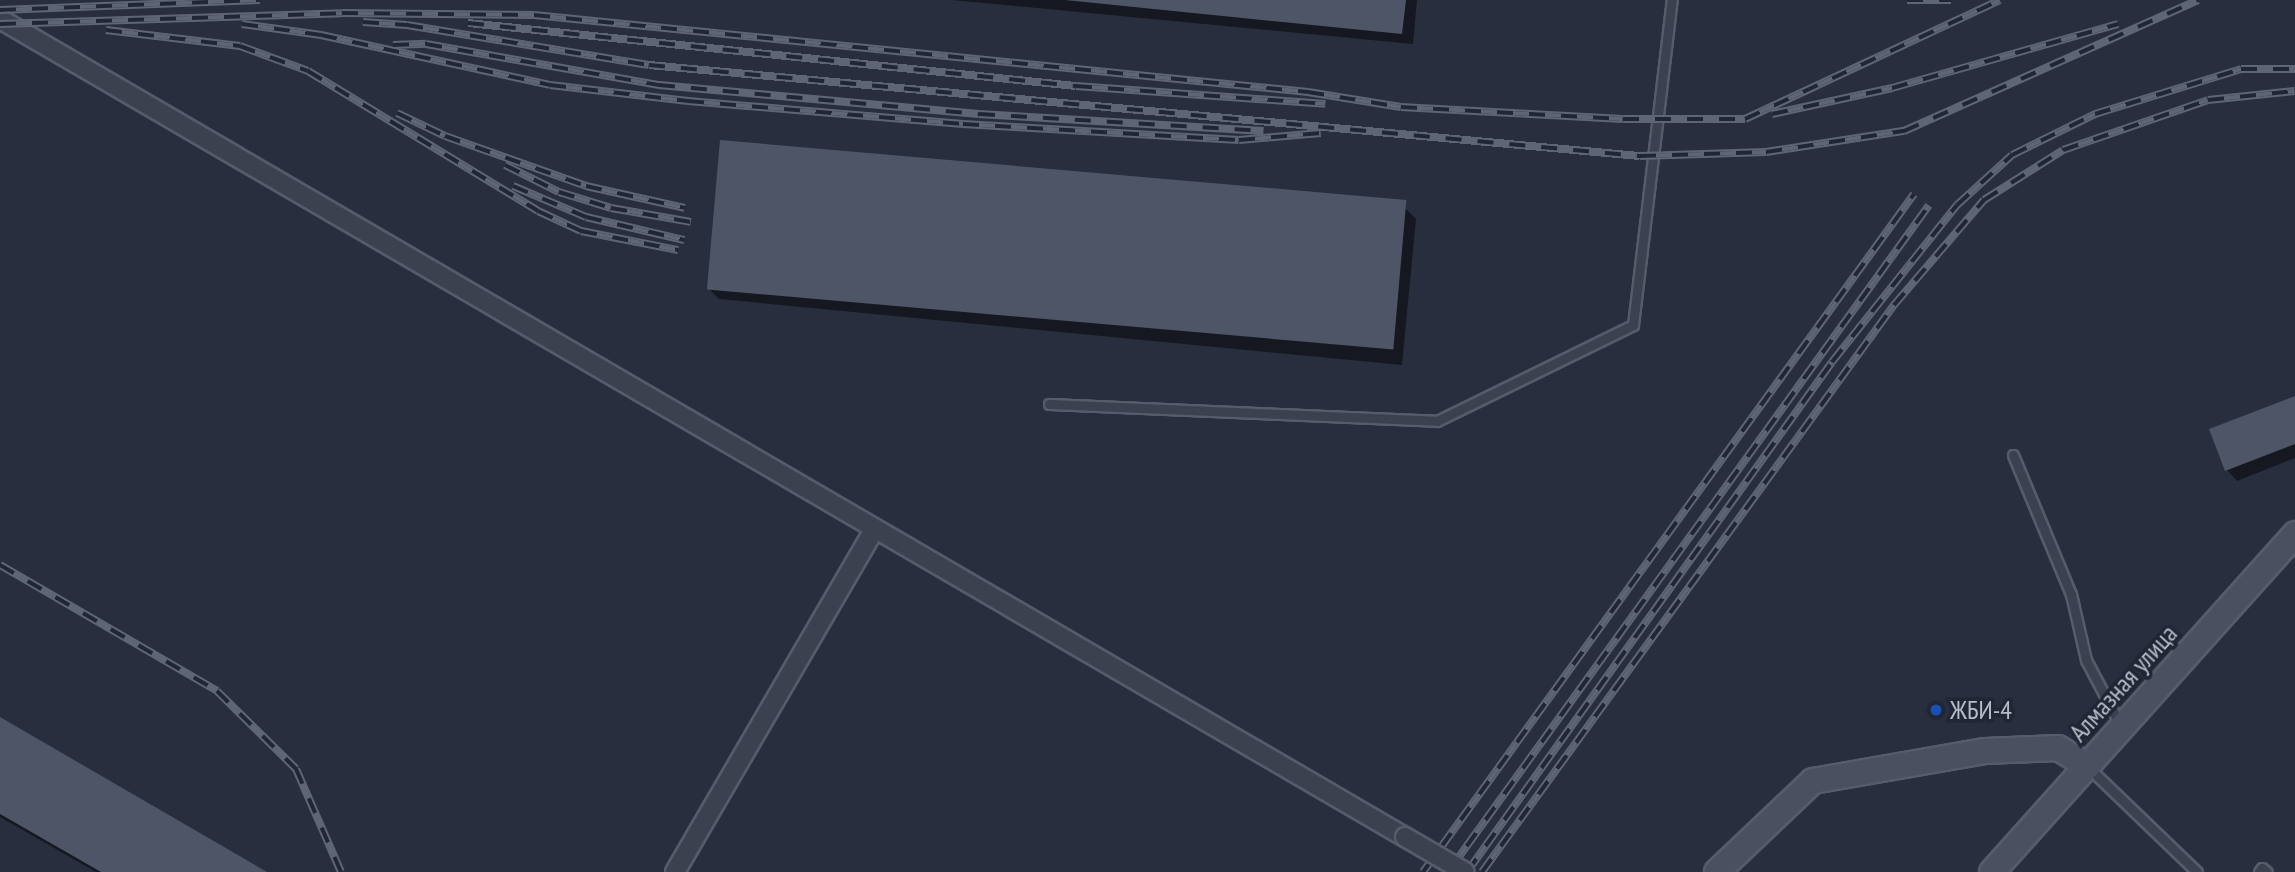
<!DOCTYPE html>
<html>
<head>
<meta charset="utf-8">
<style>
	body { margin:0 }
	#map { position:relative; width:2295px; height:872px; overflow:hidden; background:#282e3e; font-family:"PT Sans Narrow",sans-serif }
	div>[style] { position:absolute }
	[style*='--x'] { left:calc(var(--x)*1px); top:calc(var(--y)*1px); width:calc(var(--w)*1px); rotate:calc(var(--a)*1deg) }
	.shadow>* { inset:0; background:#0007 }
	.building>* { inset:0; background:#4e5566; transform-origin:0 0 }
	.roads { filter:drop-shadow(2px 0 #565c69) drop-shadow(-2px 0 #565c69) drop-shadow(0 2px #565c69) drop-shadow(0 -2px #565c69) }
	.lane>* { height:9px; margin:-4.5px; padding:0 4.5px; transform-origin:4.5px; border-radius:4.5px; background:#3b414e }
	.street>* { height:18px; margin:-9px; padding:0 9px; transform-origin:9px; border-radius:9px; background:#3b414e }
	.secondary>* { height:24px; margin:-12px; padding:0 12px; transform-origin:12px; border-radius:12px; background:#4a5060 }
	.rail>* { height:8px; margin-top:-4px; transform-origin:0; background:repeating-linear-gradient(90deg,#202633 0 16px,#5e6574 0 32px); box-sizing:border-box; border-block:2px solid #5e6574 }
	.bridges { filter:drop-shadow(2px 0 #565c69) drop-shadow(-2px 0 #565c69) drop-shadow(0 2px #565c69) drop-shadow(0 -2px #565c69) }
	.street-bridge>* { height:18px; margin:-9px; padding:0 9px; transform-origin:9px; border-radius:9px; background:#3b414e }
	.dots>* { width:19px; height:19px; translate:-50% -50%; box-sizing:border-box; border:4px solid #202633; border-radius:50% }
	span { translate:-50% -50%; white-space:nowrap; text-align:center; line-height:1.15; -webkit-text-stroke:7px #202633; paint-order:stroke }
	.street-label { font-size:26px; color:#b8bcc9 }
	.poi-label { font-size:26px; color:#b8bcc9 }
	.left { translate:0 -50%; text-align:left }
</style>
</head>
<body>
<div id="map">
	<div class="shadow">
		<i style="clip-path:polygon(952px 0,1417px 0,1413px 44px)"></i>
		<i style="clip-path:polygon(1405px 208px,1416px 219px,1402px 365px,719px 299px,708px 288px)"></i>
		<i style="clip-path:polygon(2295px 398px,2295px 458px,2237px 481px,2227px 470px)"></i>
		<i style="clip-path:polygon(0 719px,263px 872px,96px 872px,0 817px)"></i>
	</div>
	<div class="building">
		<i style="clip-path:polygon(1065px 0,1406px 0,1402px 34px)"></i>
		<i style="left:720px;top:140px;width:689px;height:150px;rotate:5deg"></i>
		<i style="clip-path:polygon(2295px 396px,2295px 444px,2225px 471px,2209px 429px)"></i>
		<i style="clip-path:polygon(0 717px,267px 872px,101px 872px,0 814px)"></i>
	</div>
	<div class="roads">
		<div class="lane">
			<i style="--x:1049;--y:404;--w:388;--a:2.5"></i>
			<i style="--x:1437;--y:421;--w:218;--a:-26.1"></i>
			<i style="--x:1633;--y:325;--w:327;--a:-83.2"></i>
			<i style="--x:2013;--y:455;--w:151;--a:67.4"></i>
			<i style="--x:2071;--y:594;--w:68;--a:77.2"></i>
			<i style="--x:2086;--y:660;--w:75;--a:62.1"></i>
			<i style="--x:2089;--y:768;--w:150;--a:43.9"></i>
			<i style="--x:2259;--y:872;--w:5;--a:-53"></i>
			<i style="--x:2262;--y:868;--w:6;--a:39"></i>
		</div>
		<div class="street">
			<i style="--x:0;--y:19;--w:1626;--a:30.21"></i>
			<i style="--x:675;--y:872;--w:397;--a:-59.8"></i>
		</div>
		<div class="secondary">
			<i style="--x:1717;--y:872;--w:132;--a:-43.5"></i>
			<i style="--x:1813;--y:781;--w:175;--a:-9.9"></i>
			<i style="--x:1985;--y:751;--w:73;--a:-2.4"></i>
			<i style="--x:2058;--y:748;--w:35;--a:31"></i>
			<i style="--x:1992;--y:872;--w:454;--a:-48.1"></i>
		</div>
	</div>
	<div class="rail">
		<i style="--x:1907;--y:0;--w:44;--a:0"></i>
		<i style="--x:0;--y:10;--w:260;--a:-2.2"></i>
		<i style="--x:363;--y:22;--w:44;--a:3.9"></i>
		<i style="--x:407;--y:25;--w:245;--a:9.4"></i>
		<i style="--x:649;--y:65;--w:995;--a:5.25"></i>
		<i style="--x:1640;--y:156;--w:126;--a:-1.8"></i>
		<i style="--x:1766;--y:152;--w:140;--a:-8.7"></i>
		<i style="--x:1904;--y:131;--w:322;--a:-24"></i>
		<i style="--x:468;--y:23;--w:611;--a:5.92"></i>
		<i style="--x:1076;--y:86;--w:250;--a:4.1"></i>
		<i style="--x:0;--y:24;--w:342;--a:-1.8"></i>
		<i style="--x:342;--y:13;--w:192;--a:0.6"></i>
		<i style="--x:534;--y:15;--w:778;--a:5.68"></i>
		<i style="--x:1308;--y:92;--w:94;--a:9.2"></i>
		<i style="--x:1401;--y:107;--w:222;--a:3.1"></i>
		<i style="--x:1623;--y:119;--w:122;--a:0"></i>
		<i style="--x:1745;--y:119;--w:281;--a:-25"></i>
		<i style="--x:242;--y:24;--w:80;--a:7.9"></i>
		<i style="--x:321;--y:35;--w:234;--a:12.3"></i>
		<i style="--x:550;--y:85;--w:139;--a:6.6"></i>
		<i style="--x:688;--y:101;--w:276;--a:4.8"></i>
		<i style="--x:963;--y:124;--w:276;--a:3.3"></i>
		<i style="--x:1239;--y:140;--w:82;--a:-4.9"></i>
		<i style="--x:106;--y:30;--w:135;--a:6.8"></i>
		<i style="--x:240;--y:46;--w:72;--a:20.2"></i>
		<i style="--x:308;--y:71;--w:269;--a:31.3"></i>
		<i style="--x:538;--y:211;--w:47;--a:24.9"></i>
		<i style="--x:581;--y:231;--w:99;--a:11.1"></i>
		<i style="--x:393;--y:45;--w:33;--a:-2"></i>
		<i style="--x:426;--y:44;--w:237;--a:10"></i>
		<i style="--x:659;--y:85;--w:321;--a:5.2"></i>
		<i style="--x:979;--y:114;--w:285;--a:3.4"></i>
		<i style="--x:397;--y:113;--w:53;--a:25.6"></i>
		<i style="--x:445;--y:136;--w:150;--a:19.5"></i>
		<i style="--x:586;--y:186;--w:101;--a:12.5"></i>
		<i style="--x:1772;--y:114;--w:123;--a:-12.2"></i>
		<i style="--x:1892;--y:88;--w:235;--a:-15.8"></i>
		<i style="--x:505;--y:165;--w:60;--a:26.6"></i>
		<i style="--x:559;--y:192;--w:54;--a:17.1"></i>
		<i style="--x:611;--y:208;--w:81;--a:9.9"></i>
		<i style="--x:513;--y:186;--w:79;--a:23"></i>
		<i style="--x:586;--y:217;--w:101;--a:13.2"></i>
		<i style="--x:0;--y:565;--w:251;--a:30.1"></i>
		<i style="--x:217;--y:691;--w:111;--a:44.6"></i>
		<i style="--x:296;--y:769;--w:112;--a:66.4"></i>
		<i style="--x:1423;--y:872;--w:837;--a:-54.09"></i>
		<i style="--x:1448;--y:872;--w:822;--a:-54.2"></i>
		<i style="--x:1467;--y:872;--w:627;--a:-54.41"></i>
		<i style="--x:1832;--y:362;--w:201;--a:-51.5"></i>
		<i style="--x:1957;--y:205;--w:74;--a:-42.3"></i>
		<i style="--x:2012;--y:155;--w:93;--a:-26.3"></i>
		<i style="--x:2095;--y:114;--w:153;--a:-17.1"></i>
		<i style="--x:2241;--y:69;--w:54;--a:0"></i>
		<i style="--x:1482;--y:872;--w:701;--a:-54"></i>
		<i style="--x:1894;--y:305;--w:138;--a:-49.4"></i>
		<i style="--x:1984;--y:200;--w:93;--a:-32.3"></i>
		<i style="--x:2063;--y:150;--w:153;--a:-19"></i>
		<i style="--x:2208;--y:100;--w:87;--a:-5.9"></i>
	</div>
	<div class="bridges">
		<div class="street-bridge">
			<i style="--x:1405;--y:837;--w:69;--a:30.3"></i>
		</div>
	</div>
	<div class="dots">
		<i style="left:1936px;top:710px;background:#1a4fb4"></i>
	</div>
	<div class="street-label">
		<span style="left:2123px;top:683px;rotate:-48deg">Алмазная улица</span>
	</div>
	<div class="poi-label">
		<span class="left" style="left:1950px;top:710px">ЖБИ-4</span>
	</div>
</div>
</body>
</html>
